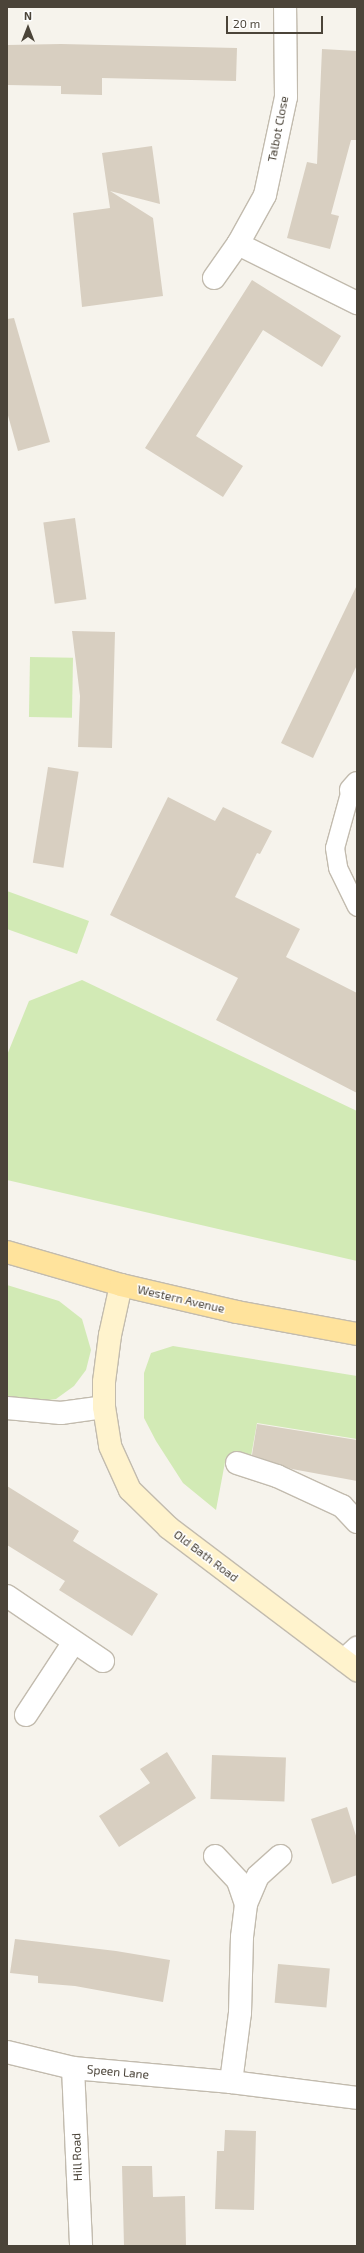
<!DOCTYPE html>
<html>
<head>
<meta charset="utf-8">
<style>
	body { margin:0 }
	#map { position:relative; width:364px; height:2253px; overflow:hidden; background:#f6f3ec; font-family:"Exo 2",sans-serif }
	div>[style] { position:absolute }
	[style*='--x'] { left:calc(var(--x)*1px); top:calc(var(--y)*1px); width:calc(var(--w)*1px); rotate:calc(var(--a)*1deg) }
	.green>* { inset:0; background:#d2eab5; transform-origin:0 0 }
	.building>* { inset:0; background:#d8cfc1; transform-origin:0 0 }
	.roads { filter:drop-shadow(1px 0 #c2bbae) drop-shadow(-1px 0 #c2bbae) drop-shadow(0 1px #c2bbae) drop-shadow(0 -1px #c2bbae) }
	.lane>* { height:18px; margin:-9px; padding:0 9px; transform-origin:9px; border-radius:9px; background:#fff }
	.street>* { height:22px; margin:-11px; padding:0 11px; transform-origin:11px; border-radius:11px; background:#fff }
	.secondary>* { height:22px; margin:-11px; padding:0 11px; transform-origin:11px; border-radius:11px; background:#fff3cd }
	.primary>* { height:22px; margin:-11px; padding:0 11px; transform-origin:11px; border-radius:11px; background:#ffe39c }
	span { translate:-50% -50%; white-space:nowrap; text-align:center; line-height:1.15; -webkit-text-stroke:3px #fff; paint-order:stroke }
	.street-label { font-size:12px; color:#4b4439 }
	.frame { position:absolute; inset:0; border:8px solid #4b4439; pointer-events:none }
	.north { position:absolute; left:8px; top:8px; width:40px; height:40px; -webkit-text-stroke:3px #fff; paint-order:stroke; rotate:0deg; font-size:11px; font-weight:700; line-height:16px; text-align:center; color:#4b4439 }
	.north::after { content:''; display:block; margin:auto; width:14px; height:18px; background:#4b4439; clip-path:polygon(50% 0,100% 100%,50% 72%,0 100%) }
	.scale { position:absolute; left:226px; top:16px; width:97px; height:18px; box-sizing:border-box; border:2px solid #4b4439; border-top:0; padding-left:5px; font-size:12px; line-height:14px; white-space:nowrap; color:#4b4439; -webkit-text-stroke:3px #fff; paint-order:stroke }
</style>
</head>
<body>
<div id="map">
	<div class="green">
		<i style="left:30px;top:657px;width:43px;height:60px;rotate:1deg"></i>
		<i style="clip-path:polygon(7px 891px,89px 921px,77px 954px,7px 929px)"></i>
		<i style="clip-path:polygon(82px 980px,357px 1111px,357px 1261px,7px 1180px,7px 1055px,29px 1001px)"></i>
		<i style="clip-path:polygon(7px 1285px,59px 1301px,82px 1319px,91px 1350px,86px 1370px,74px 1386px,56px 1399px,28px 1403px,7px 1400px)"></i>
		<i style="clip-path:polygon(173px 1346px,357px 1376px,357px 1439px,257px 1423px,250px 1462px,226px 1457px,216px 1510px,183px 1483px,156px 1441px,144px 1418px,144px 1373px,151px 1353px)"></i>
	</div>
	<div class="building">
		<i style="clip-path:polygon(61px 44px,237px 48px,236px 81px,102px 78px,102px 95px,61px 94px,61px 86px,7px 85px,7px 45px)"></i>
		<i style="clip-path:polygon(322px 49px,357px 51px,356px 140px,351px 140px,331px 214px,339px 216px,330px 249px,287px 238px,307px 162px,317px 164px)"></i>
		<i style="clip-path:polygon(152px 146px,160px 204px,110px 191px,153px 218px,163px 296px,82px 307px,73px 213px,110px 208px,102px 153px)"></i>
		<i style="clip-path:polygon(252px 280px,341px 336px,322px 367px,263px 330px,196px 436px,243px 466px,223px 497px,145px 448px)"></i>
		<i style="clip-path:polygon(14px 318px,50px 442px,18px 451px,7px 412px,7px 319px)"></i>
		<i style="left:75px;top:518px;width:82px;height:32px;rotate:82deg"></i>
		<i style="clip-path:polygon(357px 585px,357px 665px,313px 758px,281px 743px)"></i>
		<i style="clip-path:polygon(72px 631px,115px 632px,112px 748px,78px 747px,80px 696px)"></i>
		<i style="left:48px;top:767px;width:31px;height:97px;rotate:9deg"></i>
		<i style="clip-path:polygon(168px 797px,215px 821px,223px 807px,272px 831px,260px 854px,257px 853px,235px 897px,300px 929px,286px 957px,357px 993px,357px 1093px,216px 1020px,238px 978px,110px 915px)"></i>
		<i style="clip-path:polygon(257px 1424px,357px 1440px,357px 1481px,292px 1469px,252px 1455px)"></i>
		<i style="clip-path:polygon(7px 1486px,79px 1531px,73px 1541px,158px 1594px,132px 1636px,59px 1590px,65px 1581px,7px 1545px)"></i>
		<i style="clip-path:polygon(167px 1752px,196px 1798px,119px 1847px,99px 1816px,150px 1783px,140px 1769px)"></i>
		<i style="left:212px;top:1755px;width:74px;height:44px;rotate:2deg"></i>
		<i style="clip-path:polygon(347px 1807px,357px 1839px,357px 1875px,332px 1884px,311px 1819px)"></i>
		<i style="clip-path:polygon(15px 1939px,116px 1951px,170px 1960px,163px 2002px,75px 1986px,38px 1983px,38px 1976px,10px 1973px)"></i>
		<i style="left:278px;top:1964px;width:52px;height:39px;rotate:5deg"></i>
		<i style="clip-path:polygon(225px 2130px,256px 2131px,254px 2210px,215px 2209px,217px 2151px,224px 2151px)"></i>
		<i style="clip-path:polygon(122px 2166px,152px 2166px,153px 2197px,185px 2196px,186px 2246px,124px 2246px)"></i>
	</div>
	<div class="roads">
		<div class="lane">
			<i style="--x:351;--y:790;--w:60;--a:105.4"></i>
			<i style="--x:335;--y:848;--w:20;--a:81"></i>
			<i style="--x:338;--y:868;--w:43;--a:64"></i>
		</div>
		<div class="street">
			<i style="--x:238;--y:244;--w:133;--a:26.4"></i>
			<i style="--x:214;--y:278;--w:42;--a:-54.8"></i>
			<i style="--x:238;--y:244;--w:56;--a:-61.1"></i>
			<i style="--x:265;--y:195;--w:100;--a:-77.9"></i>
			<i style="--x:286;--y:97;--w:90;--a:-90.6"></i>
			<i style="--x:351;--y:790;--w:9;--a:-49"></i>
			<i style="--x:7;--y:1408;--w:54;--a:5.3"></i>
			<i style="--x:61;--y:1413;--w:43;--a:-7.9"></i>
			<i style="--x:237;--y:1463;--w:42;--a:18"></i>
			<i style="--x:277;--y:1476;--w:72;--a:24.8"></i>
			<i style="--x:342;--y:1506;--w:22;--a:47"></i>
			<i style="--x:7;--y:1596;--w:116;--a:34.1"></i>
			<i style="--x:344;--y:1660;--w:18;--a:-43"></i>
			<i style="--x:26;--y:1715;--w:87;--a:-56.7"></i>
			<i style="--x:215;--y:1856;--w:34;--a:47"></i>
			<i style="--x:238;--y:1881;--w:24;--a:71"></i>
			<i style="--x:7;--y:2052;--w:68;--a:13.6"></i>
			<i style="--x:73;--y:2068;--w:159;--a:5.1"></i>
			<i style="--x:231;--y:2082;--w:127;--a:7.2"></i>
			<i style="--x:73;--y:2068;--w:178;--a:87.4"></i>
			<i style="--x:231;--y:2082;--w:70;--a:-82.6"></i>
			<i style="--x:240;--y:2013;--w:76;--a:-88.5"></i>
			<i style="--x:242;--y:1937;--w:33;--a:-83"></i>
			<i style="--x:246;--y:1904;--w:30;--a:-67"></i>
			<i style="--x:258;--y:1876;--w:30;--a:-42"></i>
		</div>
		<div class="secondary">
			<i style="--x:121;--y:1285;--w:51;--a:102.4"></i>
			<i style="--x:110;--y:1335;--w:47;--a:97.3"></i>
			<i style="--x:104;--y:1382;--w:25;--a:90"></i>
			<i style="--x:104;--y:1407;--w:39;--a:81"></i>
			<i style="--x:110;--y:1446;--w:48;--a:65.6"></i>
			<i style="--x:130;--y:1490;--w:54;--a:44.3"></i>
			<i style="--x:169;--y:1528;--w:236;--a:37.1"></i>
		</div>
		<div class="primary">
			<i style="--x:7;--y:1252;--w:119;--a:16.1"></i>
			<i style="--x:121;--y:1285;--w:119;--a:13.1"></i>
			<i style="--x:237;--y:1312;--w:122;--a:10.4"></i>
		</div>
	</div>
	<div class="street-label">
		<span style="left:278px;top:129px;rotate:-79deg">Talbot Close</span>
		<span style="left:181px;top:1299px;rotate:13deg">Western Avenue</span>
		<span style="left:206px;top:1556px;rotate:37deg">Old Bath Road</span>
		<span style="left:118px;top:2072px;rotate:5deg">Speen Lane</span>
		<span style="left:77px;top:2157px;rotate:-92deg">Hill Road</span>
	</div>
	<div class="frame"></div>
	<div class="north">N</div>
	<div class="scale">20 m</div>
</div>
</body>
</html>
